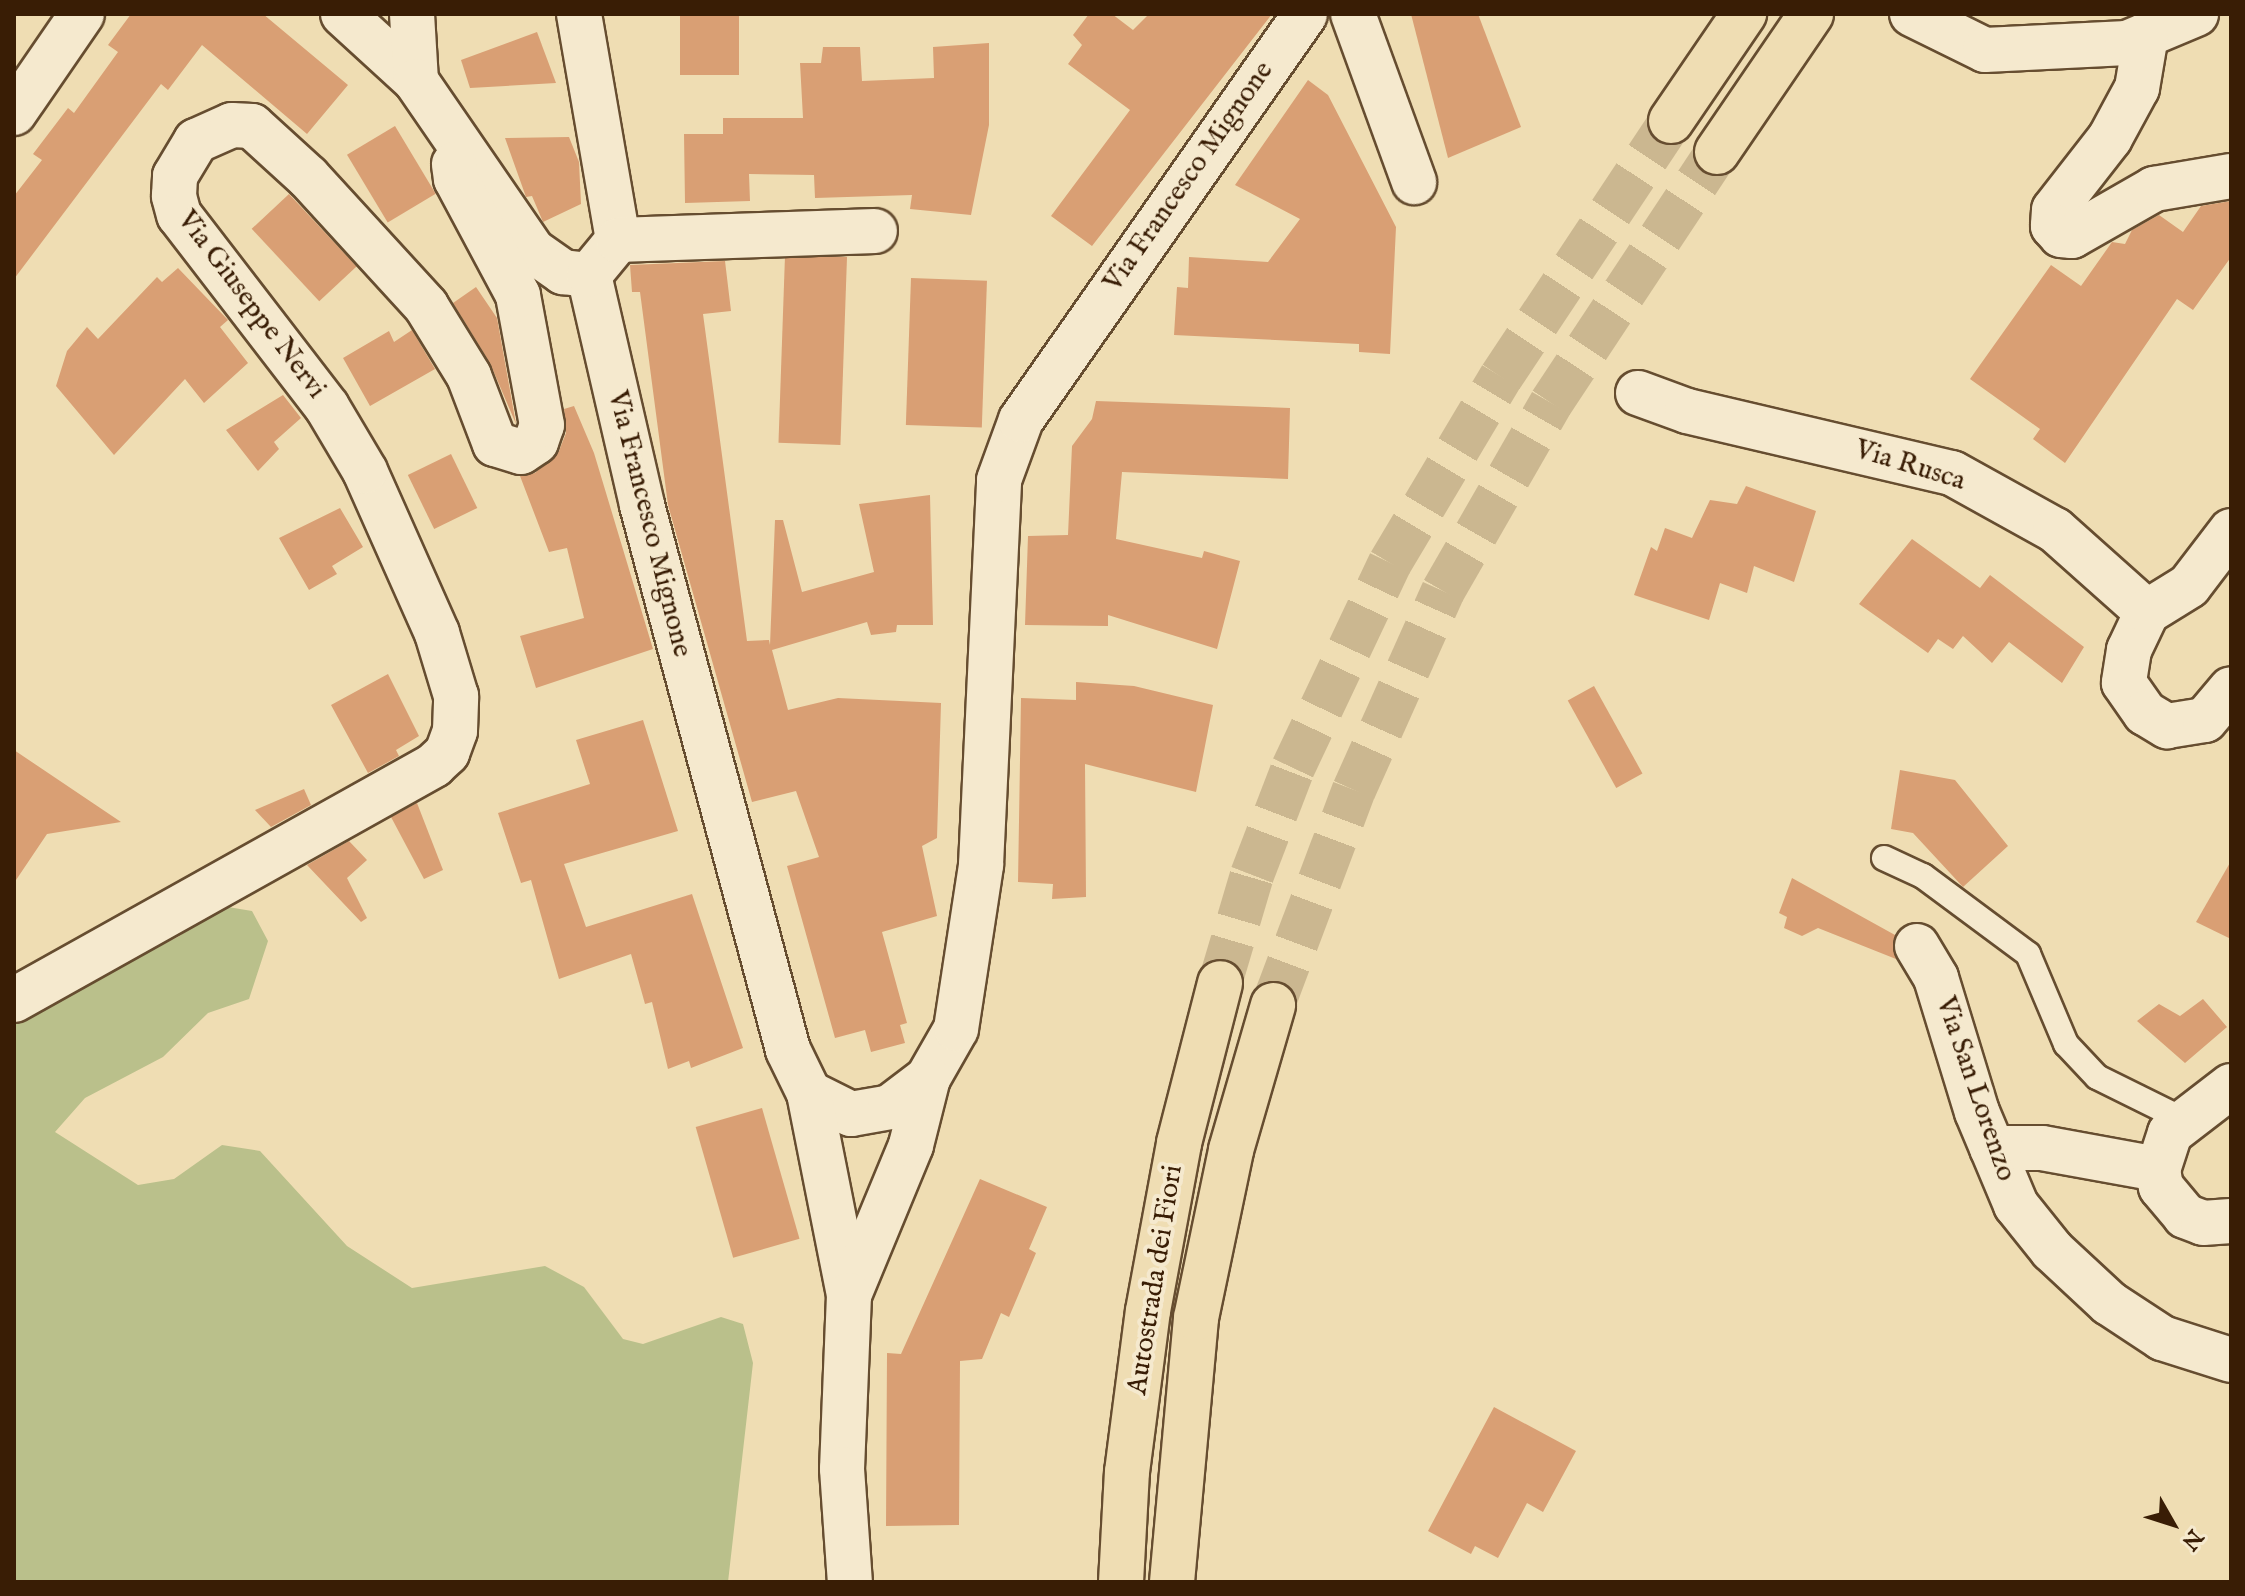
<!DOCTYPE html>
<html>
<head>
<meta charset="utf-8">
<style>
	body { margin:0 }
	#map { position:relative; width:2245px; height:1596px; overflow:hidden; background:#efddb3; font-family:"IM FELL English",serif }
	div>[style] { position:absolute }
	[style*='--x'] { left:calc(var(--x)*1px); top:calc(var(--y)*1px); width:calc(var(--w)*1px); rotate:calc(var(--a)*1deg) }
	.green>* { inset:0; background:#bac08b }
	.building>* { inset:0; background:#d99f74; transform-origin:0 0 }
	.highway-tunnel>* { height:44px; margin-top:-22px; transform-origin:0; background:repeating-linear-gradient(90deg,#cbb790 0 44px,transparent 0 66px) }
	.roads { filter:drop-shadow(2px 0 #664d30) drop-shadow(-2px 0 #664d30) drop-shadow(0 2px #664d30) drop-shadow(0 -2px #664d30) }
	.lane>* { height:24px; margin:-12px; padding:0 12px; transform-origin:12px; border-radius:12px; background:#f5e9ce }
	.street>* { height:44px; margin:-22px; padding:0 22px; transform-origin:22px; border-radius:22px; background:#f5e9ce }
	.highway>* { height:44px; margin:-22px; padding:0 22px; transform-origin:22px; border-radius:22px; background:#efddb3 }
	span { translate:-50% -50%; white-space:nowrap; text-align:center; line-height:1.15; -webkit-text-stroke:8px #f5e9ce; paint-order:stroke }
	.street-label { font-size:28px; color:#391d05 }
	.frame { position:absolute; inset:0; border:16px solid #391d05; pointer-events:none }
	.north { position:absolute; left:2133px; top:1484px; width:80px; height:80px; -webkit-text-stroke:6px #f5e9ce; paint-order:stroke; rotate:129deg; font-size:22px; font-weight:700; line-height:32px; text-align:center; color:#391d05 }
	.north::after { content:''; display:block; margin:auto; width:28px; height:36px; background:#391d05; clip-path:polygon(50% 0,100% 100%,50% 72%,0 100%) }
</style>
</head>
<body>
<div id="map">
	<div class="green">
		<i style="clip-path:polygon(222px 906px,252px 911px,268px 941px,249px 999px,208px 1013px,163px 1057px,85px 1098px,55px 1132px,138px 1185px,174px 1179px,222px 1145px,260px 1151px,347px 1246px,412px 1288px,545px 1266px,584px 1287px,623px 1339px,643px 1344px,721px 1317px,743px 1324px,753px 1363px,728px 1582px,14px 1582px,14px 1017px,178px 937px)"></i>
	</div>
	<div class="building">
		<i style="clip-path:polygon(131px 14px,263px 14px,348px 85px,307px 134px,202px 45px,168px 90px,161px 84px,14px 279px,14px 196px,42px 160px,33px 154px,68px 108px,74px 113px,118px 52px,108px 45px)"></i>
		<i style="left:680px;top:14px;width:59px;height:61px"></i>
		<i style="clip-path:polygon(1089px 14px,1112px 14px,1133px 30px,1149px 14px,1272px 14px,1092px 246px,1051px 216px,1130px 110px,1068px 64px,1082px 45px,1073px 35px)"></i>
		<i style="clip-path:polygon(1411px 14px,1478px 14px,1521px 127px,1448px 158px)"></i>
		<i style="clip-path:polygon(537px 32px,556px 83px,470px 88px,461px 60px)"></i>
		<i style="clip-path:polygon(989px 43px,989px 125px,971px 215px,910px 209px,912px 195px,815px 198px,814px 175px,749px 174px,750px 201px,685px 203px,684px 134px,723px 134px,723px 118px,803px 118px,800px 63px,821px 63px,823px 47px,860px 47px,862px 81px,934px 78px,933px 47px)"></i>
		<i style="clip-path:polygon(1308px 80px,1328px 95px,1396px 227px,1390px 354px,1359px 352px,1359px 344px,1174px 335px,1177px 287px,1188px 288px,1189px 257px,1268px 262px,1300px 219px,1235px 185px)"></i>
		<i style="left:395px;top:126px;width:79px;height:56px;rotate:59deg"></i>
		<i style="clip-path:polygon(569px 137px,579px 162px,581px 204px,543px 222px,532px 196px,526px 197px,505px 138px)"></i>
		<i style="left:289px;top:194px;width:99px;height:51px;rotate:47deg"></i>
		<i style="clip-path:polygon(2231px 201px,2231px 257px,2193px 310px,2177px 299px,2065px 463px,2033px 439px,2040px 429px,1970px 379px,2051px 265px,2081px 286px,2112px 242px,2125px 244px,2132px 230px,2159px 215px,2183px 232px,2201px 206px)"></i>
		<i style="left:847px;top:257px;width:188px;height:62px;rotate:92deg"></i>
		<i style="clip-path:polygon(725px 261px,731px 311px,703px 314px,747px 641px,769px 640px,770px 645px,775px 520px,783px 520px,802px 592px,874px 572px,859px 504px,930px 495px,933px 625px,897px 625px,896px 632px,871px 635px,867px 622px,772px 650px,788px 710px,838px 698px,941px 703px,937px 838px,922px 846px,937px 916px,882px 932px,907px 1023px,900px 1025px,905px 1043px,871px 1052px,865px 1030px,835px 1038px,787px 866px,819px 857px,796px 791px,752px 802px,668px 505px,640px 292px,632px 292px,630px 265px)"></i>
		<i style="clip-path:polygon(178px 268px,228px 320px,220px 327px,248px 363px,204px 403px,185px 379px,114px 455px,56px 386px,67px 351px,87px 327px,98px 339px,157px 277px,162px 282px)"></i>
		<i style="left:911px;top:278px;width:76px;height:147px;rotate:2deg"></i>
		<i style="clip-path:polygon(476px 287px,497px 318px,516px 424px,490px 363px,453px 303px)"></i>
		<i style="clip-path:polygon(412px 330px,435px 369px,370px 406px,343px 358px,389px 331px,394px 342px)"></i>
		<i style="clip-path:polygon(283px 395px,301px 418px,274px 442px,279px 449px,258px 471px,226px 430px)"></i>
		<i style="clip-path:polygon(1096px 401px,1290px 408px,1288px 479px,1122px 472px,1116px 539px,1202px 558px,1204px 551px,1240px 561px,1217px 649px,1108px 615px,1108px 626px,1025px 625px,1028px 536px,1068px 535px,1072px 446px,1092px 419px)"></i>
		<i style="clip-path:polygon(574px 406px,594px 453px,653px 649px,536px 688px,520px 636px,584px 618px,567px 548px,549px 552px,520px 476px,535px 473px,559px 451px,566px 433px,564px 409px)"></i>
		<i style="left:451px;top:454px;width:60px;height:48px;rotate:64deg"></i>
		<i style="clip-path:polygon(1746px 486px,1816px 511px,1794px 582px,1754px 566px,1747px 593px,1720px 583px,1709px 620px,1634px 595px,1651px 547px,1657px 551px,1665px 528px,1692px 538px,1710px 500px,1737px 504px)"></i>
		<i style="clip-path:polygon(340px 508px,363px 547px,332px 566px,337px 574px,309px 590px,279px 538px)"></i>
		<i style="clip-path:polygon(1912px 539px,1980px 588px,1990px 575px,2084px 647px,2062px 683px,2009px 642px,1992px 663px,1963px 636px,1953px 649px,1938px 639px,1928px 653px,1859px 604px)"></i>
		<i style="clip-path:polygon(388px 674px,419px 736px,396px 750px,399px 756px,368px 773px,331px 705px)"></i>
		<i style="clip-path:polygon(1076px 682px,1134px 686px,1213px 705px,1196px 792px,1085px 764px,1086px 897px,1052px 899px,1053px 884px,1018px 882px,1021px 698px,1076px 700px)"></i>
		<i style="left:1594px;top:686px;width:100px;height:30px;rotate:61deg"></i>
		<i style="clip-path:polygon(643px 720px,678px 831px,564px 864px,586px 927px,692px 894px,743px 1048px,691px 1068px,689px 1061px,668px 1069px,652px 1002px,645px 1004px,631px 954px,559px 979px,531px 880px,521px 883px,498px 813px,590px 784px,576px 740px)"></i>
		<i style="clip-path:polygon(14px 750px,121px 822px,47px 834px,14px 883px)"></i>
		<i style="clip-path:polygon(1900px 770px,1955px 780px,2008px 846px,1963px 887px,1913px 833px,1891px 829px)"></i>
		<i style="clip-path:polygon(304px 789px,311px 805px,271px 827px,255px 810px)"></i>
		<i style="clip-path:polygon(417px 803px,443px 870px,424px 879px,391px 817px)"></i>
		<i style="clip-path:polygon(349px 841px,367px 860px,347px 878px,367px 918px,361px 922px,307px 865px)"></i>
		<i style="clip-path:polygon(2231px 861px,2231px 939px,2196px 922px)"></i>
		<i style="clip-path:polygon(1792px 878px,1895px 935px,1896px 959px,1818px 928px,1802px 936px,1784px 928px,1787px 917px,1779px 913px)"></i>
		<i style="clip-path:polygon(2203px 999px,2227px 1027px,2185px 1063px,2137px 1021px,2159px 1004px,2180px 1016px)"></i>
		<i style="left:762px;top:1108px;width:136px;height:69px;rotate:74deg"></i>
		<i style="clip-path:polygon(980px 1179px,1047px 1207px,1029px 1249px,1036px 1253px,1009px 1317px,1001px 1313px,982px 1359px,960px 1361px,959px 1525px,886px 1526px,887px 1353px,901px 1354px)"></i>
		<i style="clip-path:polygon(1494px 1407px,1576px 1451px,1543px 1512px,1527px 1503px,1498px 1558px,1475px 1546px,1471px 1554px,1428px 1531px)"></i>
	</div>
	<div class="highway-tunnel">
		<i style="--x:1220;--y:983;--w:113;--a:-73.5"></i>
		<i style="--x:1252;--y:875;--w:115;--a:-69"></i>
		<i style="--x:1293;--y:768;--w:227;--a:-64.7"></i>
		<i style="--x:1390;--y:563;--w:217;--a:-59.2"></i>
		<i style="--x:1501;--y:377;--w:307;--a:-56.4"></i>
		<i style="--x:1273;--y:1005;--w:230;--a:-69.4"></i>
		<i style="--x:1354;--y:790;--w:218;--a:-65.9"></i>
		<i style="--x:1443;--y:591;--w:217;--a:-60.1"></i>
		<i style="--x:1551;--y:403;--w:301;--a:-56.5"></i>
	</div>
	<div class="roads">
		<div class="lane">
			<i style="--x:1884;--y:858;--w:43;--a:24.8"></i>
			<i style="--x:1923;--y:876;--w:131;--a:36.6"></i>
			<i style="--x:2028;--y:954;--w:98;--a:67.1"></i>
			<i style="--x:2066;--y:1044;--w:45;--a:46.8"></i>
			<i style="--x:2097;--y:1077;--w:97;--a:26.3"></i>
		</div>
		<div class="street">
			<i style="--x:343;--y:14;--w:99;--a:42.5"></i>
			<i style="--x:412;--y:14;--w:67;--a:86.6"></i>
			<i style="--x:416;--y:81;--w:206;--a:55.5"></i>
			<i style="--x:533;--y:251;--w:37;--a:35"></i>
			<i style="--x:563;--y:272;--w:26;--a:7"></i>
			<i style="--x:589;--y:275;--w:236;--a:77"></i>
			<i style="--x:642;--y:505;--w:564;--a:75"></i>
			<i style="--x:788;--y:1050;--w:48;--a:64"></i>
			<i style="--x:809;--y:1093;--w:47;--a:26.6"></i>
			<i style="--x:851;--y:1114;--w:40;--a:-10"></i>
			<i style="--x:890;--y:1107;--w:48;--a:-37.3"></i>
			<i style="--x:928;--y:1078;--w:56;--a:-60.3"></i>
			<i style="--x:956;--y:1029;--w:166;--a:-81.3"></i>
			<i style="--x:981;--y:865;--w:385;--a:-87.3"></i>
			<i style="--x:999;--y:480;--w:64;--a:-69.9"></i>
			<i style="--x:1021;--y:420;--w:495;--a:-55"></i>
			<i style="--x:579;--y:14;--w:229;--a:80.2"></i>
			<i style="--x:618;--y:240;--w:45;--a:129.6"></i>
			<i style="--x:1353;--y:14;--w:179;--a:70"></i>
			<i style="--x:1912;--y:14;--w:81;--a:26.3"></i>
			<i style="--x:1985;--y:50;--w:142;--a:-2.8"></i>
			<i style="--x:2127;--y:43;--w:75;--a:-22.8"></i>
			<i style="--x:2146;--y:35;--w:54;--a:99.6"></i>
			<i style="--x:2137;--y:88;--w:57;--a:118.4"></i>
			<i style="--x:2110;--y:138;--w:91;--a:127.9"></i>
			<i style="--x:2054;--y:210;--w:16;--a:94"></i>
			<i style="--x:2053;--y:226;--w:12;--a:48"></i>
			<i style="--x:2061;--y:235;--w:11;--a:5"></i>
			<i style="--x:2072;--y:236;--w:95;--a:-29.8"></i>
			<i style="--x:2154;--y:189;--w:78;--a:-9.6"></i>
			<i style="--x:14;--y:113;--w:120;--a:-55.5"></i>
			<i style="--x:618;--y:240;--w:257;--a:-2"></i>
			<i style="--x:1638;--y:393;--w:52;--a:20.2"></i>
			<i style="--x:1687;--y:411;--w:272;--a:13.2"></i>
			<i style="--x:1952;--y:473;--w:118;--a:29"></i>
			<i style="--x:2055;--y:530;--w:123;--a:41.7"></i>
			<i style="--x:2231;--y:531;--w:69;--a:127.4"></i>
			<i style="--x:2189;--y:586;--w:49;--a:148.2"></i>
			<i style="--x:2147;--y:612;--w:42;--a:115.3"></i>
			<i style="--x:2129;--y:650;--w:33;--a:99"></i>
			<i style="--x:2124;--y:683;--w:37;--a:55"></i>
			<i style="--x:2145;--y:713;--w:26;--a:31"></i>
			<i style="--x:2167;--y:726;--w:38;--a:-9"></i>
			<i style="--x:2205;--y:720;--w:40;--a:-50"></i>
			<i style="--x:1917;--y:946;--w:37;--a:59"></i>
			<i style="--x:1936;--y:978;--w:140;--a:73"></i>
			<i style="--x:1977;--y:1112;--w:101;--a:67.2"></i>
			<i style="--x:2016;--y:1205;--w:58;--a:51.3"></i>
			<i style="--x:2052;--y:1250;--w:78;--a:42.9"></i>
			<i style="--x:2109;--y:1303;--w:64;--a:33.4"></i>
			<i style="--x:2162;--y:1338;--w:72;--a:17.7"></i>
			<i style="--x:14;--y:1000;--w:481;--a:-29.2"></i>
			<i style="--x:434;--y:765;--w:18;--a:-43"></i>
			<i style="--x:447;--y:753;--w:23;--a:-70"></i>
			<i style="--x:455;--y:731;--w:35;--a:-88"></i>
			<i style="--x:456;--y:696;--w:66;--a:-106.8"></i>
			<i style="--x:437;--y:633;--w:177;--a:-114"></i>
			<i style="--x:365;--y:471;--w:74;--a:-120.7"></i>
			<i style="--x:327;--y:407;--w:242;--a:-127.6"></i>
			<i style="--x:179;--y:215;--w:20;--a:-105"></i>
			<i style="--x:174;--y:196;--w:20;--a:-87"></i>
			<i style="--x:175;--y:176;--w:41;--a:-59"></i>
			<i style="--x:196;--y:141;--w:39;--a:-24"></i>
			<i style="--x:232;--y:125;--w:20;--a:3"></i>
			<i style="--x:252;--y:126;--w:76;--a:42.3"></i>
			<i style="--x:308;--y:177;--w:175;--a:47.5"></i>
			<i style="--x:426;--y:306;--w:82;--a:58.4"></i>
			<i style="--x:469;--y:376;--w:73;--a:69.1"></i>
			<i style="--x:495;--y:444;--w:27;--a:17"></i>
			<i style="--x:521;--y:452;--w:18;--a:-34"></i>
			<i style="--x:536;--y:442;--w:18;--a:-71"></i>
			<i style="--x:542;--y:425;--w:132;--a:-100.5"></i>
			<i style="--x:518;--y:295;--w:132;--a:-118.1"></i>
			<i style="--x:456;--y:179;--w:15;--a:-98"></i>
			<i style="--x:2231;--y:1086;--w:77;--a:142.4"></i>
			<i style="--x:2170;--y:1133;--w:38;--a:108"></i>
			<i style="--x:2158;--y:1169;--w:18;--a:81"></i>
			<i style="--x:2161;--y:1187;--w:38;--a:50"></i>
			<i style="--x:2185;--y:1216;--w:19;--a:21"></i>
			<i style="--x:2203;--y:1223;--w:28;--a:-4"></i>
			<i style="--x:809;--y:1093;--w:206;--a:78.8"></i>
			<i style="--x:849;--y:1295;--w:162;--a:-67.5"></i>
			<i style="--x:911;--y:1145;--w:69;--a:-75.8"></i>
			<i style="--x:1992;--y:1148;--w:50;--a:0"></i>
			<i style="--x:2042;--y:1148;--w:118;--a:10.3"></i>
			<i style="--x:849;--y:1295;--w:174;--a:92.3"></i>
			<i style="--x:842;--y:1469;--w:113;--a:86"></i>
		</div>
		<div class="highway">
			<i style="--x:1671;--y:121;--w:130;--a:-55.7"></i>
			<i style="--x:1717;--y:152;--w:167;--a:-55.7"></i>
			<i style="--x:1121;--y:1582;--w:110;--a:-86.9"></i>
			<i style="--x:1127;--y:1472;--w:162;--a:-82.6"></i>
			<i style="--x:1148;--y:1311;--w:171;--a:-79.5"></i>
			<i style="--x:1179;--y:1143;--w:165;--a:-75.6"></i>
			<i style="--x:1172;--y:1582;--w:265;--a:-84.8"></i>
			<i style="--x:1196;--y:1318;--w:172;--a:-78.2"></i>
			<i style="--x:1231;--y:1150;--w:151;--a:-73.8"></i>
		</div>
	</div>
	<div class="street-label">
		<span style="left:1189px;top:177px;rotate:-55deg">Via Francesco Mignone</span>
		<span style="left:251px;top:305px;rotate:53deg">Via Giuseppe Nervi</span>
		<span style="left:1910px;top:466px;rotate:17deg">Via Rusca</span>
		<span style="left:649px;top:524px;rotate:76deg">Via Francesco Mignone</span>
		<span style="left:1975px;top:1089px;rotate:71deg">Via San Lorenzo</span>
		<span style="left:1156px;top:1280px;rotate:-81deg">Autostrada dei Fiori</span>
	</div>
	<div class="frame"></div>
	<div class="north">N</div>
</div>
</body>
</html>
